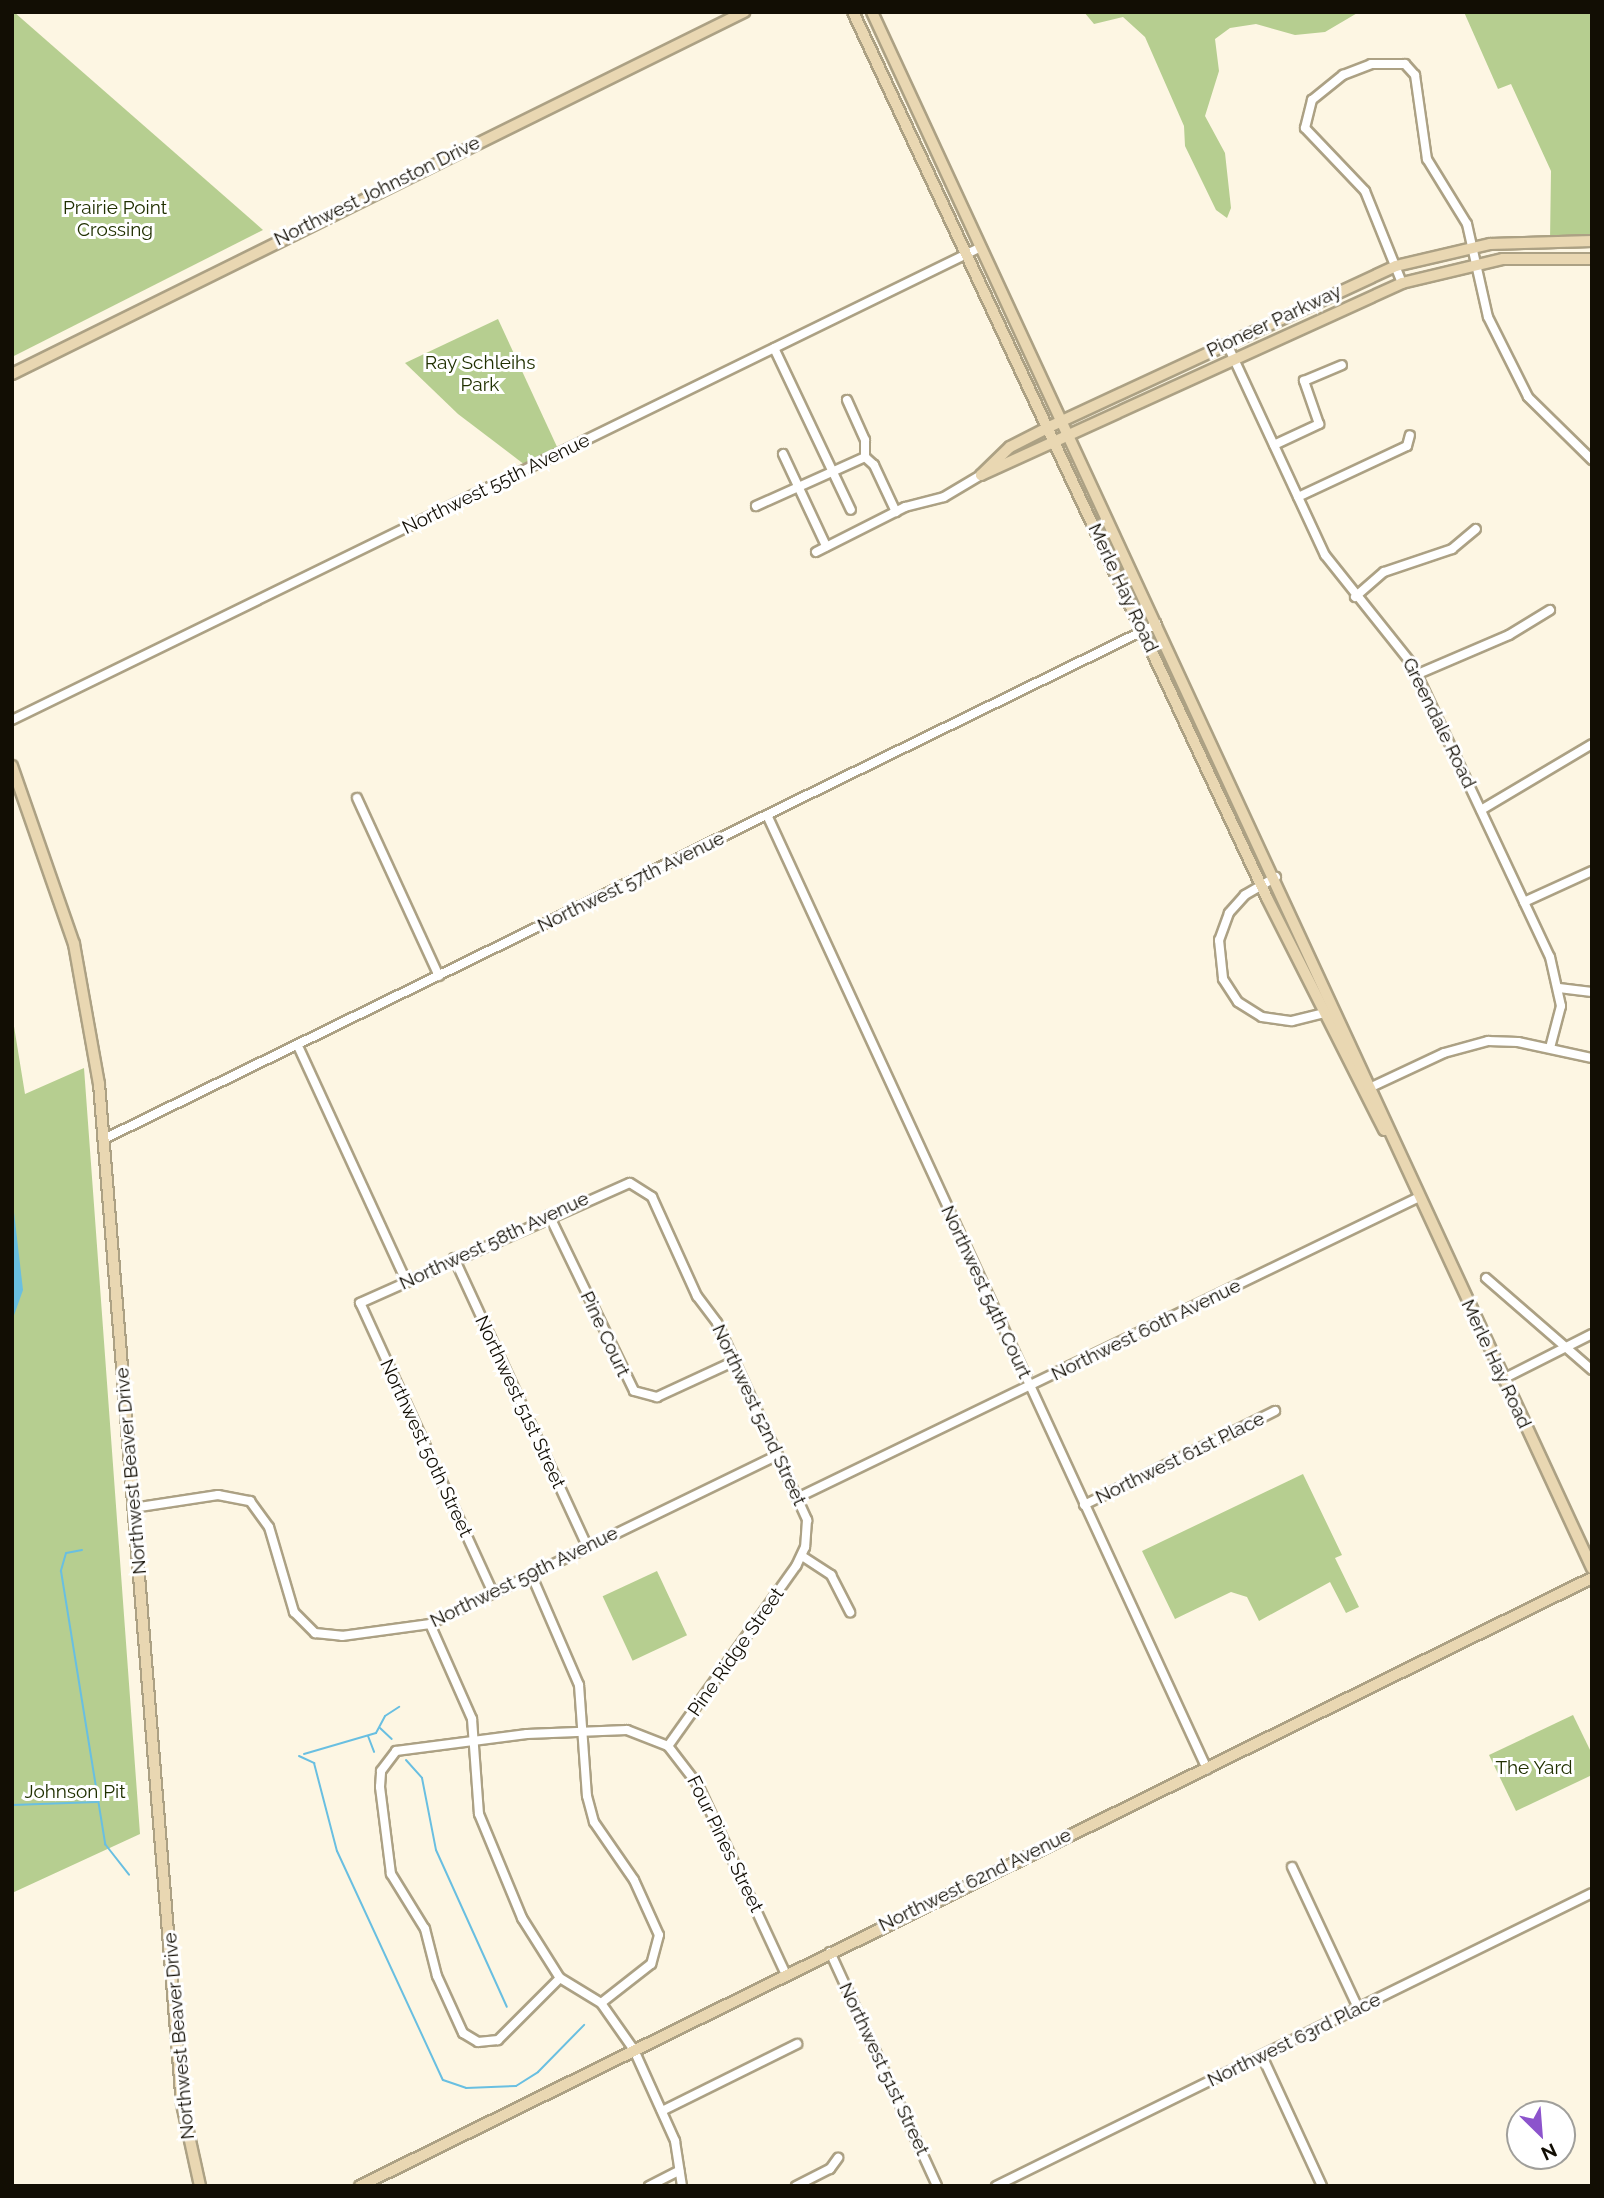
<!DOCTYPE html>
<html>
<head>
<meta charset="utf-8">
<style>
	body { margin:0 }
	#map { position:relative; width:1604px; height:2198px; overflow:hidden; background:#fdf6e3; font-family:Raleway,sans-serif }
	div>[style] { position:absolute }
	[style*='--x'] { left:calc(var(--x)*1px); top:calc(var(--y)*1px); width:calc(var(--w)*1px); rotate:calc(var(--a)*1deg) }
	.green>* { inset:0; background:#b6ce90; transform-origin:0 0 }
	.water>* { inset:0; background:#69bfe1 }
	.stream>* { height:2px; margin:-1px; padding:0 1px; transform-origin:1px; border-radius:1px; background:#69bfe1 }
	.roads { filter:drop-shadow(2px 0 #aca184) drop-shadow(-2px 0 #aca184) drop-shadow(0 2px #aca184) drop-shadow(0 -2px #aca184) }
	.street>* { height:8px; margin:-4px; padding:0 4px; transform-origin:4px; border-radius:4px; background:#fff }
	.secondary>* { height:10px; margin:-5px; padding:0 5px; transform-origin:5px; border-radius:5px; background:#e9d7b2 }
	span { translate:-50% -50%; white-space:nowrap; text-align:center; line-height:1.15; -webkit-text-stroke:6px #fff; paint-order:stroke }
	.street-label { font-size:19px; color:#120e04 }
	.park-label { font-size:19px; color:#203000 }
	.frame { position:absolute; inset:0; border:14px solid #120e04; pointer-events:none }
	.north { position:absolute; left:1506px; top:2100px; width:70px; height:70px; box-sizing:border-box; background:#fff; border:2px solid #a09f9b; border-radius:50%; rotate:155deg; font-size:19px; font-weight:700; line-height:28px; text-align:center; color:#120e04 }
	.north::after { content:''; display:block; margin:auto; width:24px; height:32px; background:#8c54cc; clip-path:polygon(50% 0,100% 100%,50% 72%,0 100%) }
</style>
</head>
<body>
<div id="map">
	<div class="green">
		<i style="clip-path:polygon(14px 12px,263px 230px,12px 357px,12px 12px)"></i>
		<i style="clip-path:polygon(1084px 12px,1359px 12px,1325px 32px,1295px 35px,1256px 24px,1230px 28px,1215px 39px,1219px 71px,1205px 116px,1225px 153px,1231px 208px,1227px 218px,1216px 210px,1185px 146px,1184px 126px,1145px 37px,1123px 17px,1094px 24px)"></i>
		<i style="clip-path:polygon(1464px 12px,1592px 12px,1592px 241px,1550px 240px,1551px 171px,1511px 84px,1498px 89px)"></i>
		<i style="clip-path:polygon(498px 319px,558px 449px,525px 465px,458px 414px,405px 363px)"></i>
		<i style="clip-path:polygon(12px 1014px,25px 1094px,84px 1068px,140px 1834px,12px 1893px)"></i>
		<i style="clip-path:polygon(1303px 1474px,1342px 1555px,1335px 1558px,1359px 1607px,1346px 1613px,1330px 1582px,1259px 1621px,1247px 1597px,1231px 1592px,1175px 1619px,1142px 1551px)"></i>
		<i style="left:657px;top:1571px;width:71px;height:60px;rotate:65deg"></i>
		<i style="clip-path:polygon(1573px 1715px,1592px 1754px,1592px 1775px,1516px 1811px,1489px 1755px)"></i>
	</div>
	<div class="water">
		<i style="clip-path:polygon(12px 1195px,23px 1290px,12px 1321px)"></i>
	</div>
	<div class="stream">
		<i style="--x:82;--y:1550;--w:16;--a:169"></i>
		<i style="--x:66;--y:1553;--w:19;--a:106"></i>
		<i style="--x:61;--y:1571;--w:277;--a:80.8"></i>
		<i style="--x:105;--y:1844;--w:39;--a:52"></i>
		<i style="--x:380;--y:1728;--w:16;--a:43"></i>
		<i style="--x:368;--y:1736;--w:17;--a:69"></i>
		<i style="--x:304;--y:1754;--w:75;--a:-16.3"></i>
		<i style="--x:376;--y:1733;--w:19;--a:-62"></i>
		<i style="--x:385;--y:1716;--w:17;--a:-33"></i>
		<i style="--x:299;--y:1756;--w:17;--a:25"></i>
		<i style="--x:314;--y:1763;--w:91;--a:75.4"></i>
		<i style="--x:337;--y:1851;--w:252;--a:65.2"></i>
		<i style="--x:443;--y:2080;--w:24;--a:19"></i>
		<i style="--x:466;--y:2088;--w:50;--a:-2.3"></i>
		<i style="--x:516;--y:2086;--w:26;--a:-32"></i>
		<i style="--x:538;--y:2072;--w:66;--a:-45.6"></i>
		<i style="--x:406;--y:1760;--w:24;--a:48"></i>
		<i style="--x:422;--y:1778;--w:73;--a:79"></i>
		<i style="--x:436;--y:1850;--w:172;--a:65.7"></i>
		<i style="--x:12;--y:1805;--w:85;--a:-2"></i>
	</div>
	<div class="roads">
		<div class="street">
			<i style="--x:1402;--y:283;--w:99;--a:-111.9"></i>
			<i style="--x:1365;--y:191;--w:87;--a:-133.6"></i>
			<i style="--x:1305;--y:128;--w:29;--a:-76"></i>
			<i style="--x:1312;--y:100;--w:40;--a:-39"></i>
			<i style="--x:1343;--y:75;--w:30;--a:-21"></i>
			<i style="--x:1371;--y:64;--w:34;--a:0"></i>
			<i style="--x:1405;--y:64;--w:15;--a:48"></i>
			<i style="--x:1415;--y:75;--w:85;--a:81.9"></i>
			<i style="--x:1427;--y:159;--w:76;--a:58.4"></i>
			<i style="--x:1467;--y:224;--w:95;--a:77.3"></i>
			<i style="--x:1488;--y:317;--w:89;--a:63.4"></i>
			<i style="--x:1528;--y:397;--w:90;--a:44.5"></i>
			<i style="--x:1227;--y:344;--w:233;--a:65.1"></i>
			<i style="--x:1325;--y:555;--w:139;--a:51.4"></i>
			<i style="--x:1412;--y:664;--w:324;--a:64.8"></i>
			<i style="--x:1550;--y:957;--w:50;--a:77.3"></i>
			<i style="--x:1561;--y:1006;--w:43;--a:104.7"></i>
			<i style="--x:774;--y:348;--w:179;--a:64.6"></i>
			<i style="--x:847;--y:400;--w:44;--a:65.8"></i>
			<i style="--x:865;--y:440;--w:17;--a:90"></i>
			<i style="--x:865;--y:457;--w:12;--a:42"></i>
			<i style="--x:874;--y:465;--w:52;--a:64.9"></i>
			<i style="--x:1274;--y:445;--w:50;--a:-25"></i>
			<i style="--x:1319;--y:424;--w:46;--a:-109.2"></i>
			<i style="--x:1304;--y:381;--w:41;--a:-22.8"></i>
			<i style="--x:783;--y:454;--w:102;--a:64.9"></i>
			<i style="--x:1298;--y:497;--w:120;--a:-25.1"></i>
			<i style="--x:1407;--y:446;--w:11;--a:-75"></i>
			<i style="--x:756;--y:506;--w:120;--a:-24.2"></i>
			<i style="--x:816;--y:552;--w:100;--a:-26.8"></i>
			<i style="--x:905;--y:507;--w:40;--a:-14.4"></i>
			<i style="--x:944;--y:497;--w:43;--a:-30.7"></i>
			<i style="--x:1355;--y:597;--w:38;--a:-41"></i>
			<i style="--x:1384;--y:572;--w:72;--a:-18.7"></i>
			<i style="--x:1452;--y:549;--w:31;--a:-40"></i>
			<i style="--x:1418;--y:674;--w:99;--a:-23.2"></i>
			<i style="--x:1509;--y:635;--w:48;--a:-31.4"></i>
			<i style="--x:12;--y:720;--w:1076;--a:-26.02"></i>
			<i style="--x:357;--y:798;--w:196;--a:65.3"></i>
			<i style="--x:1481;--y:810;--w:129;--a:-30.7"></i>
			<i style="--x:767;--y:815;--w:1051;--a:65.24"></i>
			<i style="--x:1276;--y:877;--w:36;--a:150"></i>
			<i style="--x:1245;--y:895;--w:24;--a:132"></i>
			<i style="--x:1229;--y:913;--w:29;--a:110"></i>
			<i style="--x:1219;--y:940;--w:39;--a:84"></i>
			<i style="--x:1223;--y:979;--w:27;--a:57"></i>
			<i style="--x:1238;--y:1002;--w:28;--a:32"></i>
			<i style="--x:1262;--y:1017;--w:30;--a:8"></i>
			<i style="--x:1292;--y:1021;--w:37;--a:-14"></i>
			<i style="--x:1524;--y:902;--w:75;--a:-24.5"></i>
			<i style="--x:1559;--y:988;--w:33;--a:7"></i>
			<i style="--x:298;--y:1046;--w:259;--a:65.3"></i>
			<i style="--x:1365;--y:1090;--w:87;--a:-25.1"></i>
			<i style="--x:1444;--y:1053;--w:46;--a:-15.3"></i>
			<i style="--x:1488;--y:1041;--w:30;--a:2"></i>
			<i style="--x:1518;--y:1042;--w:76;--a:12.2"></i>
			<i style="--x:104;--y:1139;--w:1172;--a:-26.06"></i>
			<i style="--x:549;--y:1215;--w:195;--a:64.2"></i>
			<i style="--x:634;--y:1391;--w:24;--a:15"></i>
			<i style="--x:657;--y:1397;--w:86;--a:-24.8"></i>
			<i style="--x:454;--y:1258;--w:317;--a:65.2"></i>
			<i style="--x:1486;--y:1278;--w:140;--a:41"></i>
			<i style="--x:1503;--y:1379;--w:100;--a:-26.8"></i>
			<i style="--x:799;--y:1497;--w:687;--a:-25.82"></i>
			<i style="--x:1084;--y:1505;--w:213;--a:-26.2"></i>
			<i style="--x:133;--y:1508;--w:86;--a:-8.7"></i>
			<i style="--x:218;--y:1495;--w:33;--a:11"></i>
			<i style="--x:250;--y:1501;--w:32;--a:54"></i>
			<i style="--x:269;--y:1527;--w:89;--a:73.6"></i>
			<i style="--x:294;--y:1612;--w:30;--a:45"></i>
			<i style="--x:315;--y:1633;--w:27;--a:6"></i>
			<i style="--x:342;--y:1636;--w:89;--a:-7.8"></i>
			<i style="--x:430;--y:1624;--w:387;--a:-25.9"></i>
			<i style="--x:802;--y:1556;--w:35;--a:33"></i>
			<i style="--x:831;--y:1575;--w:42;--a:62.8"></i>
			<i style="--x:531;--y:1574;--w:121;--a:66.6"></i>
			<i style="--x:579;--y:1685;--w:111;--a:85.9"></i>
			<i style="--x:587;--y:1796;--w:27;--a:75"></i>
			<i style="--x:594;--y:1822;--w:70;--a:55.4"></i>
			<i style="--x:634;--y:1880;--w:60;--a:65.6"></i>
			<i style="--x:659;--y:1935;--w:30;--a:105"></i>
			<i style="--x:651;--y:1964;--w:63;--a:142"></i>
			<i style="--x:493;--y:1593;--w:319;--a:-114.6"></i>
			<i style="--x:360;--y:1303;--w:295;--a:-24"></i>
			<i style="--x:630;--y:1183;--w:26;--a:32"></i>
			<i style="--x:652;--y:1197;--w:109;--a:65.6"></i>
			<i style="--x:697;--y:1296;--w:34;--a:53"></i>
			<i style="--x:717;--y:1323;--w:217;--a:65.4"></i>
			<i style="--x:807;--y:1520;--w:27;--a:94"></i>
			<i style="--x:805;--y:1547;--w:21;--a:115"></i>
			<i style="--x:796;--y:1566;--w:221;--a:125.4"></i>
			<i style="--x:430;--y:1624;--w:104;--a:66.1"></i>
			<i style="--x:472;--y:1719;--w:95;--a:85.8"></i>
			<i style="--x:479;--y:1814;--w:113;--a:67.5"></i>
			<i style="--x:522;--y:1918;--w:71;--a:57.7"></i>
			<i style="--x:560;--y:1978;--w:48;--a:31.4"></i>
			<i style="--x:601;--y:2003;--w:57;--a:54.9"></i>
			<i style="--x:634;--y:2050;--w:100;--a:65.7"></i>
			<i style="--x:675;--y:2141;--w:46;--a:81.2"></i>
			<i style="--x:1292;--y:1867;--w:156;--a:64.9"></i>
			<i style="--x:830;--y:1952;--w:257;--a:65.4"></i>
			<i style="--x:560;--y:1978;--w:88;--a:135"></i>
			<i style="--x:498;--y:2040;--w:20;--a:174"></i>
			<i style="--x:478;--y:2042;--w:17;--a:-149"></i>
			<i style="--x:463;--y:2033;--w:63;--a:-114.5"></i>
			<i style="--x:437;--y:1976;--w:49;--a:-104.3"></i>
			<i style="--x:425;--y:1929;--w:65;--a:-121.7"></i>
			<i style="--x:391;--y:1874;--w:88;--a:-97.2"></i>
			<i style="--x:380;--y:1787;--w:16;--a:-86"></i>
			<i style="--x:381;--y:1771;--w:25;--a:-53"></i>
			<i style="--x:396;--y:1751;--w:132;--a:-7.4"></i>
			<i style="--x:527;--y:1734;--w:100;--a:-2.3"></i>
			<i style="--x:627;--y:1730;--w:44;--a:21.3"></i>
			<i style="--x:668;--y:1746;--w:49;--a:52.4"></i>
			<i style="--x:698;--y:1785;--w:206;--a:65.1"></i>
			<i style="--x:1262;--y:2056;--w:143;--a:65.2"></i>
			<i style="--x:662;--y:2111;--w:151;--a:-26.4"></i>
			<i style="--x:649;--y:2186;--w:34;--a:-27"></i>
			<i style="--x:796;--y:2186;--w:38;--a:-27"></i>
			<i style="--x:830;--y:2169;--w:14;--a:-54"></i>
			<i style="--x:996;--y:2186;--w:664;--a:-26.18"></i>
		</div>
		<div class="secondary">
			<i style="--x:853;--y:12;--w:978;--a:64.95"></i>
			<i style="--x:1267;--y:898;--w:260;--a:63.2"></i>
			<i style="--x:872;--y:12;--w:1715;--a:65.17"></i>
			<i style="--x:12;--y:374;--w:817;--a:-26.31"></i>
			<i style="--x:981;--y:475;--w:40;--a:-44"></i>
			<i style="--x:1010;--y:447;--w:44;--a:-27.1"></i>
			<i style="--x:1049;--y:427;--w:383;--a:-24.9"></i>
			<i style="--x:1396;--y:266;--w:97;--a:-13.2"></i>
			<i style="--x:1490;--y:244;--w:102;--a:-1.7"></i>
			<i style="--x:981;--y:475;--w:463;--a:-24.5"></i>
			<i style="--x:1402;--y:283;--w:104;--a:-13.4"></i>
			<i style="--x:1503;--y:259;--w:89;--a:0"></i>
			<i style="--x:12;--y:766;--w:188;--a:70.8"></i>
			<i style="--x:74;--y:944;--w:142;--a:79.9"></i>
			<i style="--x:99;--y:1084;--w:1023;--a:85.35"></i>
			<i style="--x:182;--y:2104;--w:84;--a:77.6"></i>
			<i style="--x:360;--y:2186;--w:1374;--a:-26.27"></i>
		</div>
	</div>
	<div class="street-label">
		<span style="left:377px;top:191px;rotate:-26deg">Northwest Johnston Drive</span>
		<span style="left:1274px;top:321px;rotate:-25deg">Pioneer Parkway</span>
		<span style="left:496px;top:484px;rotate:-26deg">Northwest 55th Avenue</span>
		<span style="left:1123px;top:588px;rotate:65deg">Merle Hay Road</span>
		<span style="left:1439px;top:723px;rotate:64deg">Greendale Road</span>
		<span style="left:631px;top:882px;rotate:-26deg">Northwest 57th Avenue</span>
		<span style="left:494px;top:1241px;rotate:-25deg">Northwest 58th Avenue</span>
		<span style="left:986px;top:1292px;rotate:65deg">Northwest 54th Court</span>
		<span style="left:1146px;top:1330px;rotate:-26deg">Northwest 60th Avenue</span>
		<span style="left:605px;top:1334px;rotate:65deg">Pine Court</span>
		<span style="left:1496px;top:1364px;rotate:65deg">Merle Hay Road</span>
		<span style="left:520px;top:1402px;rotate:65deg">Northwest 51st Street</span>
		<span style="left:759px;top:1415px;rotate:65deg">Northwest 52nd Street</span>
		<span style="left:426px;top:1448px;rotate:65deg">Northwest 50th Street</span>
		<span style="left:1180px;top:1458px;rotate:-26deg">Northwest 61st Place</span>
		<span style="left:131px;top:1471px;rotate:-95deg">Northwest Beaver Drive</span>
		<span style="left:524px;top:1577px;rotate:-26deg">Northwest 59th Avenue</span>
		<span style="left:736px;top:1652px;rotate:-55deg">Pine Ridge Street</span>
		<span style="left:725px;top:1844px;rotate:64deg">Four Pines Street</span>
		<span style="left:975px;top:1880px;rotate:-26deg">Northwest 62nd Avenue</span>
		<span style="left:179px;top:2036px;rotate:-95deg">Northwest Beaver Drive</span>
		<span style="left:1294px;top:2040px;rotate:-26deg">Northwest 63rd Place</span>
		<span style="left:884px;top:2069px;rotate:65deg">Northwest 51st Street</span>
	</div>
	<div class="park-label">
		<span style="left:115px;top:219px">Prairie Point<br>Crossing</span>
		<span style="left:480px;top:374px">Ray Schleihs<br>Park</span>
		<span style="left:1534px;top:1768px">The Yard</span>
		<span style="left:75px;top:1792px">Johnson Pit</span>
	</div>
	<div class="frame"></div>
	<div class="north">N</div>
</div>
</body>
</html>
